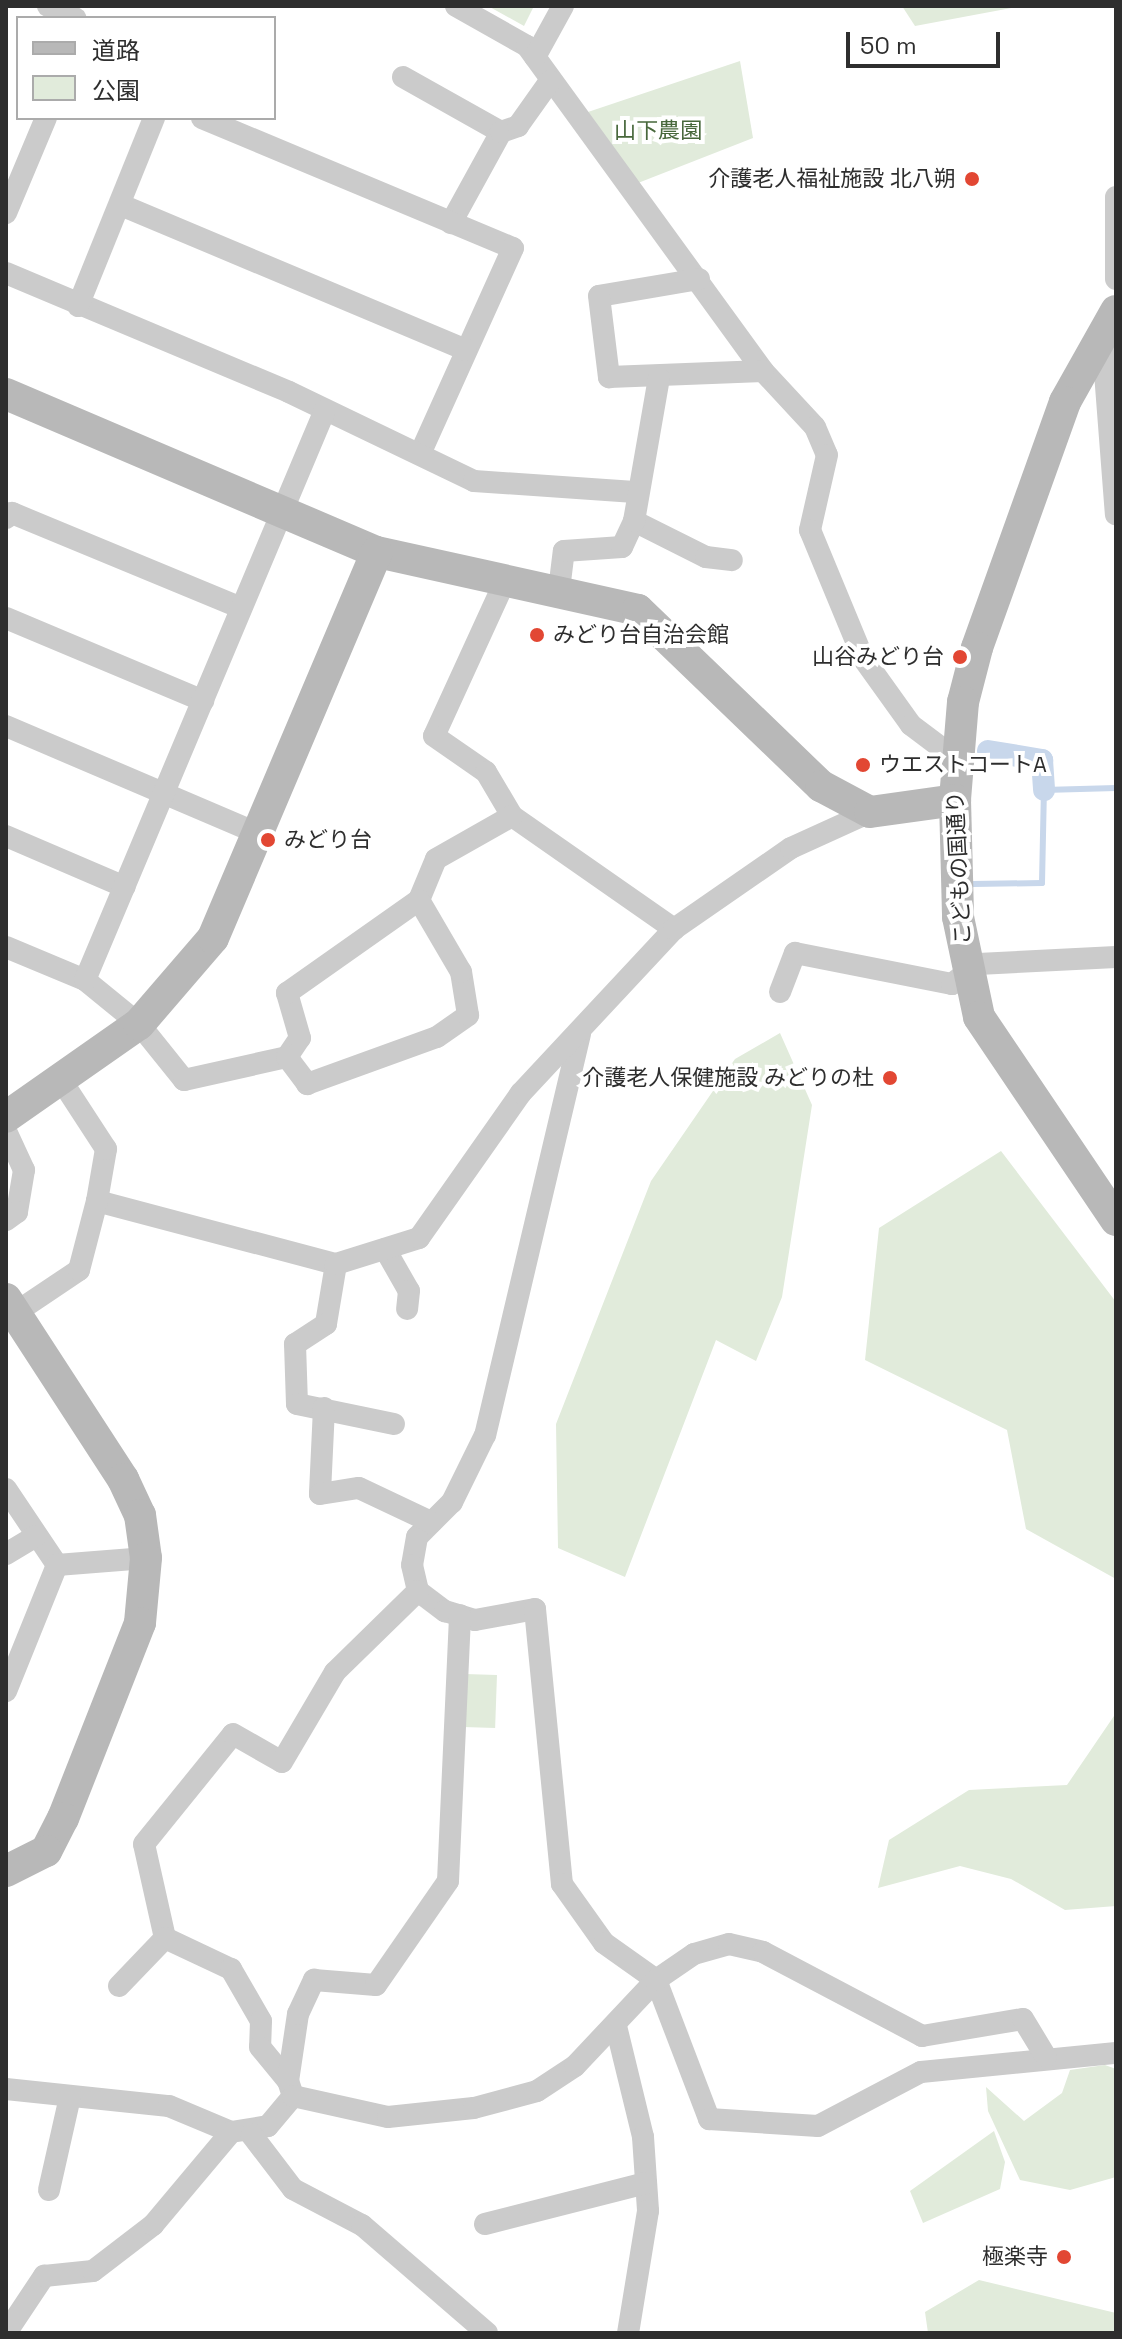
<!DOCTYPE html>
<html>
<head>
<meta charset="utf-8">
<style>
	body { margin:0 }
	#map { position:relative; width:1122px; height:2339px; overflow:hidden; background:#fff; font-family:"Space Grotesk","Noto Sans JP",sans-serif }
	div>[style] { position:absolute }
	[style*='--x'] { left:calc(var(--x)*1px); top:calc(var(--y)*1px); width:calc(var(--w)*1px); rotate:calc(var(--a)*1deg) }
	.green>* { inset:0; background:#e1ebdb; transform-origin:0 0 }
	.stream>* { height:6px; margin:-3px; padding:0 3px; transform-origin:3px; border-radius:3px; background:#c8d7eb }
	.canal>* { height:22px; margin:-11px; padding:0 11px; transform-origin:11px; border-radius:11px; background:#c8d7eb }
	.street>* { height:22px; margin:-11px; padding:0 11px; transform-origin:11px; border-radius:11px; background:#cbcbcb }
	.secondary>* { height:32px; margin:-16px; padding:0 16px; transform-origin:16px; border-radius:16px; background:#b8b8b8 }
	.dots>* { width:22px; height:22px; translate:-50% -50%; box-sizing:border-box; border:4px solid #fff; border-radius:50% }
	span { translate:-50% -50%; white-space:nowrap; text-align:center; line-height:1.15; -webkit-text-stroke:8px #fff; paint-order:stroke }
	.park-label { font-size:22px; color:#48683c }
	.poi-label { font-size:22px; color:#2e2e2e }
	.right { translate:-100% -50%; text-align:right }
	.left { translate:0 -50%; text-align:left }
	.street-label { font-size:22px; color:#2e2e2e }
	.frame { position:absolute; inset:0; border:8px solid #2e2e2e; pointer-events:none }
	.legend { position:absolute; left:16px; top:16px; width:260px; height:104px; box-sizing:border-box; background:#fff; border:2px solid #ababab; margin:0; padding:10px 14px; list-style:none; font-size:24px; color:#2e2e2e }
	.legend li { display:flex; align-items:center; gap:16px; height:40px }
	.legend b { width:40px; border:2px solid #ababab }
	.scale { position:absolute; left:846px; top:32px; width:154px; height:36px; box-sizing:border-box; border:4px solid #2e2e2e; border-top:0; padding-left:10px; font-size:24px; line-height:28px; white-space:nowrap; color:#2e2e2e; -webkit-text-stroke:6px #fff; paint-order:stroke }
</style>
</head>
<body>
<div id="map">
	<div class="green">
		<i style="clip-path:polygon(488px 6px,534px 6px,524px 26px)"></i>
		<i style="clip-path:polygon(902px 6px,1022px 6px,915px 26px)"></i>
		<i style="clip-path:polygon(740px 61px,753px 138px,638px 183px,582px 114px)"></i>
		<i style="clip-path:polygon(780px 1033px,812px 1105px,782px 1297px,756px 1361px,716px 1340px,625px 1577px,558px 1548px,556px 1424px,651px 1181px,735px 1059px)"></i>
		<i style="clip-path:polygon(1001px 1151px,1116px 1302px,1116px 1579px,1026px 1529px,1007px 1430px,865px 1360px,879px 1228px)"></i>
		<i style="left:465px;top:1674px;width:32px;height:53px;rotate:2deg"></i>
		<i style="clip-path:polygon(1116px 1713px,1116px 1906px,1065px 1910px,1011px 1879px,960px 1866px,878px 1888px,889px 1840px,969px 1790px,1067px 1785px)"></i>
		<i style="clip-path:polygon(1105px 2065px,1116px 2069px,1116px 2177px,1070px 2190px,1020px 2180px,988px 2111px,986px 2087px,1024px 2121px,1062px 2093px,1070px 2070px)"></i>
		<i style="clip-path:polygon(994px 2131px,1005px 2162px,1000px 2189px,923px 2223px,910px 2191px)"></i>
		<i style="clip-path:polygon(979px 2280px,1116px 2313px,1116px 2333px,928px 2333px,925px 2312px)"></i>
	</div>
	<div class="stream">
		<i style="--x:973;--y:884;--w:69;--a:-0.8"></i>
		<i style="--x:1042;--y:883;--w:93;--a:-88.8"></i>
		<i style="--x:1044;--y:790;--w:72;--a:-1.6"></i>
	</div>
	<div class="canal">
		<i style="--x:988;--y:751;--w:55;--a:9.5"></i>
		<i style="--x:1042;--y:760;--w:30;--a:86"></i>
	</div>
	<div class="street">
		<i style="--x:48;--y:6;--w:30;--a:24"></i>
		<i style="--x:456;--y:6;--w:81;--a:29.4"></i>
		<i style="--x:527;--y:46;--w:402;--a:54"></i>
		<i style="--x:763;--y:371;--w:76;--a:47.1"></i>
		<i style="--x:815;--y:427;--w:30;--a:67"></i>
		<i style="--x:827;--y:455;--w:77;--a:102.8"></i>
		<i style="--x:810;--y:530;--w:139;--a:67.5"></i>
		<i style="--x:863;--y:658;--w:82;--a:54.4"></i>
		<i style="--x:911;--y:725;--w:55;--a:36.9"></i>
		<i style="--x:535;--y:57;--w:58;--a:-61.2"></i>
		<i style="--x:403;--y:77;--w:112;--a:29.3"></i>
		<i style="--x:501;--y:132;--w:104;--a:118.8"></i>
		<i style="--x:202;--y:118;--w:337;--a:22.7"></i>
		<i style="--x:513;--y:248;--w:226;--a:114.3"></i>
		<i style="--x:501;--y:132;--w:18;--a:-19"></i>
		<i style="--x:518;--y:126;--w:55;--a:-54.6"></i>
		<i style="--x:1116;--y:197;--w:82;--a:90"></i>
		<i style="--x:121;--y:205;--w:374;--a:22.8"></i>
		<i style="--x:6;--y:213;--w:103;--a:-67.2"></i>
		<i style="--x:6;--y:273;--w:307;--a:22.8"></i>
		<i style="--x:289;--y:392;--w:205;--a:25.7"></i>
		<i style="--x:474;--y:481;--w:161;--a:3.9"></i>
		<i style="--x:699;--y:279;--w:101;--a:170.4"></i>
		<i style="--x:599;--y:296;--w:82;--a:83"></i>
		<i style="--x:609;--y:377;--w:154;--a:-2.2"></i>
		<i style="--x:78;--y:306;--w:203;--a:-68"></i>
		<i style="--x:1102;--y:334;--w:181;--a:85.6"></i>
		<i style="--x:6;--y:518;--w:8;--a:-40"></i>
		<i style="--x:12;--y:513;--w:246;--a:22.5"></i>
		<i style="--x:634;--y:521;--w:80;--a:26.6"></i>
		<i style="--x:706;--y:557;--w:26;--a:7"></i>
		<i style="--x:505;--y:581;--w:170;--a:114.6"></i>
		<i style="--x:434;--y:736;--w:63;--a:34.7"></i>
		<i style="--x:486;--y:772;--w:51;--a:59.4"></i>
		<i style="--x:512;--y:816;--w:198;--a:34.9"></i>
		<i style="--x:559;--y:590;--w:39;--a:-83"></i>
		<i style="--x:564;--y:551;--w:58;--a:-3.9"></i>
		<i style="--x:622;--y:547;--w:29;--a:-65"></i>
		<i style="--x:634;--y:521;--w:145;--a:-80.1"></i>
		<i style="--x:6;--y:618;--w:214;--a:22.8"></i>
		<i style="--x:6;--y:726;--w:275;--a:23.1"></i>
		<i style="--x:6;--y:836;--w:129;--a:23.2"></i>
		<i style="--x:6;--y:947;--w:86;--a:22.7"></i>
		<i style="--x:85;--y:980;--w:70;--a:39.2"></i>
		<i style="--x:139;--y:1024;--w:72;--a:51.2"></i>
		<i style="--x:184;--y:1080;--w:106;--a:-12.6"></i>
		<i style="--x:287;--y:1057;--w:23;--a:-56"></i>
		<i style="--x:300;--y:1038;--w:47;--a:-106.1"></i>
		<i style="--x:287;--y:993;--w:161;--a:-35.2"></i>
		<i style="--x:419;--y:900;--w:44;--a:-67.5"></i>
		<i style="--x:436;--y:859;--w:87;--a:-29.5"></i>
		<i style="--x:85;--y:980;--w:618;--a:-67.17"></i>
		<i style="--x:780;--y:992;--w:42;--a:-69"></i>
		<i style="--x:795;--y:953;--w:160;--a:11.2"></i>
		<i style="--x:952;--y:984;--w:33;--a:-38"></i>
		<i style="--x:978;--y:964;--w:138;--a:-2.9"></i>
		<i style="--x:580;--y:1034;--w:412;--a:103.3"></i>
		<i style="--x:485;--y:1435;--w:75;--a:116.2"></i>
		<i style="--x:452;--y:1502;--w:49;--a:135"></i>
		<i style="--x:417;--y:1537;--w:28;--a:100"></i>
		<i style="--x:412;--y:1565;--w:27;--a:77"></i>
		<i style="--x:418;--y:1591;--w:34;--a:37"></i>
		<i style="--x:445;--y:1611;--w:31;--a:17"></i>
		<i style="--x:475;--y:1620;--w:61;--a:-10.4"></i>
		<i style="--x:535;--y:1609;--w:276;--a:84.4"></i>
		<i style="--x:562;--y:1884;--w:72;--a:54.6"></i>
		<i style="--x:604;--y:1943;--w:64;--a:35.4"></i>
		<i style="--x:656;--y:1980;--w:149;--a:69.1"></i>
		<i style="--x:709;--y:2119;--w:109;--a:3.7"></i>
		<i style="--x:818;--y:2126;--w:116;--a:-27.7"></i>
		<i style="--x:921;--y:2072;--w:196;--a:-5.6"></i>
		<i style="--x:287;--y:1057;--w:34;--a:53"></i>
		<i style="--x:307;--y:1084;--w:138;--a:-19.9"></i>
		<i style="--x:437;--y:1037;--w:38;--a:-35"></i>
		<i style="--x:468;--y:1015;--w:44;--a:-99.2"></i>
		<i style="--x:461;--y:972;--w:83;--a:-120.3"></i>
		<i style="--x:6;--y:1131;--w:43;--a:65.2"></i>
		<i style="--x:24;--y:1170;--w:43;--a:99.5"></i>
		<i style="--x:17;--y:1212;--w:14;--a:144"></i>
		<i style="--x:97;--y:1201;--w:247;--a:14.8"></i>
		<i style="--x:336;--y:1264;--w:61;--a:99.5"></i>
		<i style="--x:326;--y:1324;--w:37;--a:147"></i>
		<i style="--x:295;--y:1344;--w:60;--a:88.1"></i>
		<i style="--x:297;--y:1404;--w:99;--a:11.7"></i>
		<i style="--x:385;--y:1249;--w:48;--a:60.3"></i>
		<i style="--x:409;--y:1291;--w:18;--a:96"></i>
		<i style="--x:336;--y:1264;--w:87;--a:-17.4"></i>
		<i style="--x:419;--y:1238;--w:177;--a:-54.9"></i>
		<i style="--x:521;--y:1093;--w:224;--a:-47"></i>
		<i style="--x:674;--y:929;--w:142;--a:-34.7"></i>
		<i style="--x:791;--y:848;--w:87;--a:-24.5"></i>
		<i style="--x:15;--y:1313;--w:77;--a:-33.9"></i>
		<i style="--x:79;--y:1270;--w:71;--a:-75.4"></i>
		<i style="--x:97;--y:1201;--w:53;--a:-80.2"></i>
		<i style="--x:106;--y:1149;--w:82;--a:-123.1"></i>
		<i style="--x:324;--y:1408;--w:86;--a:92.7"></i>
		<i style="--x:320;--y:1494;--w:39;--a:-9"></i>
		<i style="--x:359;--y:1488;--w:80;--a:25.3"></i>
		<i style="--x:6;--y:1489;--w:92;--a:56.1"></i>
		<i style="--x:57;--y:1565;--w:136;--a:112"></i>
		<i style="--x:6;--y:1554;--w:35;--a:-31"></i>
		<i style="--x:57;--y:1565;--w:89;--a:-4.5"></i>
		<i style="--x:165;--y:1938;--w:96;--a:-102.6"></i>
		<i style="--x:144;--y:1844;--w:141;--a:-51"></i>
		<i style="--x:233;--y:1734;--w:56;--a:29.7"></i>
		<i style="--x:282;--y:1762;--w:104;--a:-59.5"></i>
		<i style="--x:335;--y:1672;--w:116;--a:-44.3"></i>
		<i style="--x:165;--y:1938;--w:73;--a:25.2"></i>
		<i style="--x:231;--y:1969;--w:60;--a:60"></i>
		<i style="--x:261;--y:2021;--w:26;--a:92"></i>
		<i style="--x:260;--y:2047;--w:44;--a:50.5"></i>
		<i style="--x:119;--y:1986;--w:66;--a:-46.2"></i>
		<i style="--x:616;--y:2026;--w:114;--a:76.3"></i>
		<i style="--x:643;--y:2137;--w:74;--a:86.1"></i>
		<i style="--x:648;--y:2211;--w:124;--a:99.3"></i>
		<i style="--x:6;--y:2089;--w:164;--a:6"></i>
		<i style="--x:169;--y:2106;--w:67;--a:22.8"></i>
		<i style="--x:231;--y:2132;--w:37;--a:-9"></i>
		<i style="--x:268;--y:2126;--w:39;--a:-50"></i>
		<i style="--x:293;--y:2096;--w:16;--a:-108"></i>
		<i style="--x:288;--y:2081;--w:68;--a:-81.5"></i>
		<i style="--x:298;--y:2014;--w:38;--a:-65"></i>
		<i style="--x:314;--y:1980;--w:62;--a:4.6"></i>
		<i style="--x:376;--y:1985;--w:126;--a:-55.3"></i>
		<i style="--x:448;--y:1881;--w:266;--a:-87.4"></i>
		<i style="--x:293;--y:2096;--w:97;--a:12.5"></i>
		<i style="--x:388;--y:2117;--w:86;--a:-6"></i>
		<i style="--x:474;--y:2108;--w:65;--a:-15.1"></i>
		<i style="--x:537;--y:2091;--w:45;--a:-33.3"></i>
		<i style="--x:575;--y:2066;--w:118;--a:-46.7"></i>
		<i style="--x:656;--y:1980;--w:46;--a:-34.4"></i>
		<i style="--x:694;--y:1954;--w:36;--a:-16"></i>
		<i style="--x:729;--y:1944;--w:35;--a:13"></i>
		<i style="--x:763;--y:1952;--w:180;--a:27.8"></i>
		<i style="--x:922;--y:2036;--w:102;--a:-9.6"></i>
		<i style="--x:1023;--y:2019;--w:44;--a:58.8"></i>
		<i style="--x:251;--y:2134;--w:69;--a:52.6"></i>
		<i style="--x:293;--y:2189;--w:78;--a:27.6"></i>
		<i style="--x:362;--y:2225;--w:165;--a:40.8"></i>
		<i style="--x:49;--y:2190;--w:95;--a:-77.3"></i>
		<i style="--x:485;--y:2224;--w:166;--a:-14.3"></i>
		<i style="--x:6;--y:2333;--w:69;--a:-56.3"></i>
		<i style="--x:44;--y:2276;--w:49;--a:-5.8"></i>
		<i style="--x:93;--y:2271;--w:76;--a:-37.5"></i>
		<i style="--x:153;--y:2225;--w:121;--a:-50"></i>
	</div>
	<div class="secondary">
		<i style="--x:1116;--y:311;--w:104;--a:119.3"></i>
		<i style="--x:1065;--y:402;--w:261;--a:109.7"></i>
		<i style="--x:977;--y:648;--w:56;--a:104.5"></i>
		<i style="--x:963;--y:702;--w:98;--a:94.7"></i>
		<i style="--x:955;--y:800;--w:117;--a:88.5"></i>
		<i style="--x:958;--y:917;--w:102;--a:78.1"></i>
		<i style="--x:979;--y:1017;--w:245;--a:56"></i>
		<i style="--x:6;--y:394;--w:403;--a:23.1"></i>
		<i style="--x:377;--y:552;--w:267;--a:12.5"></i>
		<i style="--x:638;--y:610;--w:254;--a:43.9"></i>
		<i style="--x:821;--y:786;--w:55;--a:28"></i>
		<i style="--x:870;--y:812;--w:86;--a:-8"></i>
		<i style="--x:6;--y:1117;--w:162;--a:-35"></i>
		<i style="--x:139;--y:1024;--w:113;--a:-49.3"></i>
		<i style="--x:213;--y:938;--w:419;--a:-67"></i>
		<i style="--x:6;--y:1299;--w:215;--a:57"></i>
		<i style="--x:123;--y:1479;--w:40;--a:65"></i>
		<i style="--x:140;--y:1515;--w:43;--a:82.1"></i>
		<i style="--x:146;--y:1558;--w:65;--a:95.3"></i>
		<i style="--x:140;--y:1623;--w:210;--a:111.5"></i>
		<i style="--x:63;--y:1818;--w:37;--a:117"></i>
		<i style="--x:46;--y:1851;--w:45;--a:153.4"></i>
	</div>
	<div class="dots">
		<i style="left:972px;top:179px;background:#e24733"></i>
		<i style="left:537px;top:635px;background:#e24733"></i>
		<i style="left:960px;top:657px;background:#e24733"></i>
		<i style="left:863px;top:765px;background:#e24733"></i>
		<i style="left:268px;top:840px;background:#e24733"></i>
		<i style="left:890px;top:1078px;background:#e24733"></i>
		<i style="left:1064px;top:2257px;background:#e24733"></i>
	</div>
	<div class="park-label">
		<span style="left:658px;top:131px">山下農園</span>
	</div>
	<div class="poi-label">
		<span class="right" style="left:956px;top:179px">介護老人福祉施設 北八朔</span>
		<span class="left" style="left:553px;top:635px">みどり台自治会館</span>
		<span class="right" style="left:944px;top:657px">山谷みどり台</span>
		<span class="left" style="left:879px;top:765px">ウエストコートA</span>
		<span class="left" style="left:284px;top:840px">みどり台</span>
		<span class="right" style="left:874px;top:1078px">介護老人保健施設 みどりの杜</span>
		<span class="right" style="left:1048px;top:2257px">極楽寺</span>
	</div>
	<div class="street-label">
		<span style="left:959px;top:868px;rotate:-93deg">こどもの国通り</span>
	</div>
	<div class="frame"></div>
	<ul class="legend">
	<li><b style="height:10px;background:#b8b8b8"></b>道路</li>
	<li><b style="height:22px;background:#e1ebdb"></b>公園</li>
	</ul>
	<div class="scale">50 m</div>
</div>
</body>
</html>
